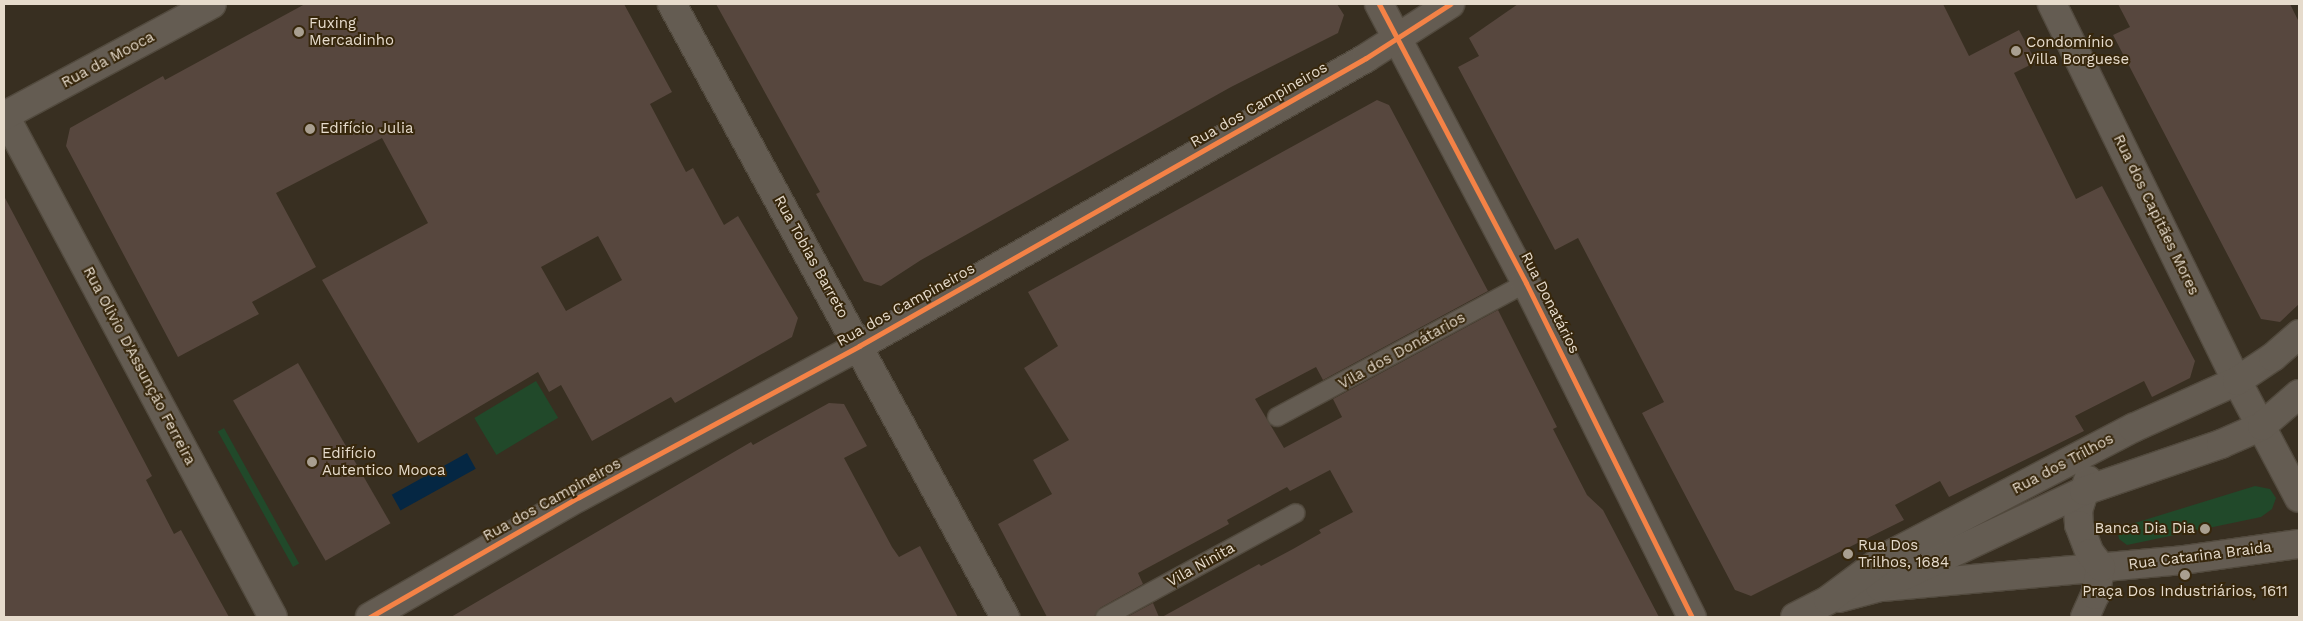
<!DOCTYPE html>
<html>
<head>
<meta charset="utf-8">
<style>
	body { margin:0 }
	#map { position:relative; width:2303px; height:621px; overflow:hidden; background:#382f21; font-family:"Work Sans",sans-serif }
	div>[style] { position:absolute }
	[style*='--x'] { left:calc(var(--x)*1px); top:calc(var(--y)*1px); width:calc(var(--w)*1px); rotate:calc(var(--a)*1deg) }
	.green>* { inset:0; background:#21492a; transform-origin:0 0 }
	.water>* { inset:0; background:#052743; transform-origin:0 0 }
	.building>* { inset:0; background:#57473e; transform-origin:0 0 }
	.roads { filter:drop-shadow(1px 0 #524a3e) drop-shadow(-1px 0 #524a3e) drop-shadow(0 1px #524a3e) drop-shadow(0 -1px #524a3e) }
	.lane>* { height:18px; margin:-9px; padding:0 9px; transform-origin:9px; border-radius:9px; background:#645c52 }
	.street>* { height:28px; margin:-14px; padding:0 14px; transform-origin:14px; border-radius:14px; background:#645c52 }
	.secondary>* { height:28px; margin:-14px; padding:0 14px; transform-origin:14px; border-radius:14px; background:#645c52 }
	.cycleway>* { height:5px; margin:-2.5px; padding:0 2.5px; transform-origin:2.5px; border-radius:2.5px; background:#f48246 }
	.dots>* { width:14px; height:14px; translate:-50% -50%; box-sizing:border-box; border:2px solid #37270c; border-radius:50% }
	span { translate:-50% -50%; white-space:nowrap; text-align:center; line-height:1.15; -webkit-text-stroke:4px #37270c; paint-order:stroke }
	.poi-label { font-size:15px; color:#e6dbcc }
	.left { translate:0 -50%; text-align:left }
	.right { translate:-100% -50%; text-align:right }
	.street-label { font-size:15px; color:#e6dbcc }
	.frame { position:absolute; inset:0; border:5px solid #e6dbcc; pointer-events:none }
</style>
</head>
<body>
<div id="map">
	<div class="green">
		<i style="left:536px;top:381px;width:43px;height:72px;rotate:59deg"></i>
		<i style="left:224px;top:428px;width:155px;height:7px;rotate:61deg"></i>
		<i style="clip-path:polygon(2255px 486px,2270px 489px,2276px 498px,2272px 509px,2261px 517px,2127px 545px,2119px 539px,2118px 534px,2125px 526px)"></i>
	</div>
	<div class="water">
		<i style="left:467px;top:453px;width:18px;height:86px;rotate:61deg"></i>
	</div>
	<div class="building">
		<i style="clip-path:polygon(evenodd,305px 4px,624px 4px,672px 92px,650px 104px,686px 172px,693px 168px,724px 225px,738px 216px,798px 318px,792px 337px,675px 403px,671px 397px,592px 441px,561px 385px,549px 392px,538px 372px,418px 443px,322px 280px,428px 223px,382px 138px,276px 193px,316px 267px,252px 302px,259px 314px,178px 357px,66px 146px,70px 128px,163px 76px,165px 80px,305px 4px,598px 236px,622px 280px,566px 311px,541px 267px,598px 236px)"></i>
		<i style="clip-path:polygon(716px 4px,1337px 4px,1344px 15px,1338px 33px,1231px 87px,921px 260px,881px 286px,864px 281px,816px 194px,820px 192px)"></i>
		<i style="clip-path:polygon(1518px 4px,1943px 4px,1969px 56px,2019px 30px,2036px 62px,2014px 73px,2076px 199px,2102px 186px,2195px 361px,2190px 378px,2152px 397px,2144px 381px,2075px 416px,2084px 431px,1949px 497px,1940px 481px,1895px 505px,1904px 520px,1751px 596px,1735px 590px,1642px 413px,1664px 402px,1578px 238px,1555px 250px,1458px 67px,1479px 56px,1469px 38px)"></i>
		<i style="clip-path:polygon(2118px 4px,2290px 4px,2299px 22px,2299px 304px,2280px 322px,2261px 319px,2113px 35px,2130px 27px)"></i>
		<i style="clip-path:polygon(1377px 100px,1389px 105px,1488px 291px,1323px 380px,1316px 367px,1255px 399px,1284px 448px,1342px 417px,1333px 399px,1498px 310px,1557px 427px,1553px 429px,1587px 495px,1603px 510px,1659px 617px,1162px 617px,1259px 564px,1261px 566px,1293px 549px,1321px 533px,1319px 530px,1353px 512px,1330px 470px,1290px 491px,1287px 487px,1227px 520px,1229px 524px,1138px 573px,1143px 584px,1100px 608px,1094px 617px,1047px 617px,998px 524px,1052px 494px,1033px 460px,1069px 440px,1024px 368px,1058px 346px,1028px 292px)"></i>
		<i style="clip-path:polygon(4px 196px,152px 476px,146px 480px,174px 534px,181px 530px,229px 617px,4px 617px)"></i>
		<i style="left:298px;top:363px;width:185px;height:75px;rotate:60deg"></i>
		<i style="clip-path:polygon(829px 403px,844px 404px,867px 446px,844px 458px,892px 547px,899px 557px,920px 546px,958px 617px,451px 617px,751px 442px,753px 445px)"></i>
		<i style="clip-path:polygon(1153px 603px,1159px 617px,1127px 617px)"></i>
	</div>
	<div class="roads">
		<div class="lane">
			<i style="--x:1277;--y:417;--w:283;--a:-28.3"></i>
			<i style="--x:1105;--y:617;--w:217;--a:-28.6"></i>
		</div>
		<div class="street">
			<i style="--x:1379;--y:4;--w:315;--a:62.2"></i>
			<i style="--x:1526;--y:283;--w:373;--a:63.6"></i>
			<i style="--x:2052;--y:4;--w:420;--a:63.9"></i>
			<i style="--x:2237;--y:381;--w:132;--a:62.1"></i>
			<i style="--x:5;--y:116;--w:568;--a:61.86"></i>
			<i style="--x:1882;--y:587;--w:302;--a:-5.1"></i>
			<i style="--x:2183;--y:560;--w:117;--a:-7.9"></i>
			<i style="--x:370;--y:617;--w:241;--a:-29.9"></i>
			<i style="--x:579;--y:497;--w:318;--a:-28.3"></i>
			<i style="--x:859;--y:346;--w:583;--a:-29.6"></i>
			<i style="--x:1366;--y:58;--w:100;--a:-32.7"></i>
			<i style="--x:2085;--y:617;--w:24;--a:-66"></i>
			<i style="--x:2095;--y:595;--w:29;--a:-78"></i>
		</div>
		<div class="secondary">
			<i style="--x:672;--y:4;--w:698;--a:61.49"></i>
			<i style="--x:4;--y:116;--w:236;--a:-28.3"></i>
			<i style="--x:2088;--y:480;--w:32;--a:108"></i>
			<i style="--x:2078;--y:510;--w:15;--a:86"></i>
			<i style="--x:2079;--y:525;--w:30;--a:69"></i>
			<i style="--x:2090;--y:553;--w:18;--a:52"></i>
			<i style="--x:1839;--y:598;--w:42;--a:-15"></i>
			<i style="--x:1880;--y:587;--w:225;--a:-25.2"></i>
			<i style="--x:2084;--y:491;--w:145;--a:-18.9"></i>
			<i style="--x:2221;--y:444;--w:45;--a:-23.7"></i>
			<i style="--x:2262;--y:426;--w:49;--a:-40.9"></i>
			<i style="--x:1795;--y:617;--w:37;--a:-27"></i>
			<i style="--x:1828;--y:600;--w:72;--a:-36.6"></i>
			<i style="--x:1886;--y:557;--w:279;--a:-27.6"></i>
			<i style="--x:2133;--y:428;--w:114;--a:-24.3"></i>
			<i style="--x:2237;--y:381;--w:43;--a:-33.7"></i>
			<i style="--x:2273;--y:357;--w:35;--a:-41"></i>
		</div>
	</div>
	<div class="cycleway">
		<i style="--x:1379;--y:4;--w:315;--a:62.2"></i>
		<i style="--x:1526;--y:283;--w:373;--a:63.6"></i>
		<i style="--x:370;--y:617;--w:241;--a:-29.9"></i>
		<i style="--x:579;--y:497;--w:318;--a:-28.3"></i>
		<i style="--x:859;--y:346;--w:583;--a:-29.6"></i>
		<i style="--x:1366;--y:58;--w:100;--a:-32.7"></i>
	</div>
	<div class="dots">
		<i style="left:299px;top:32px;background:#a99f90"></i>
		<i style="left:2016px;top:51px;background:#a99f90"></i>
		<i style="left:310px;top:129px;background:#a99f90"></i>
		<i style="left:312px;top:462px;background:#a99f90"></i>
		<i style="left:2205px;top:529px;background:#a99f90"></i>
		<i style="left:1848px;top:554px;background:#a99f90"></i>
		<i style="left:2185px;top:575px;background:#a99f90"></i>
	</div>
	<div class="poi-label">
		<span class="left" style="left:309px;top:32px">Fuxing<br>Mercadinho</span>
		<span class="left" style="left:2026px;top:51px">Condomínio<br>Villa Borguese</span>
		<span class="left" style="left:320px;top:129px">Edifício Julia</span>
		<span class="left" style="left:322px;top:462px">Edifício<br>Autentico Mooca</span>
		<span class="right" style="left:2195px;top:529px">Banca Dia Dia</span>
		<span class="left" style="left:1858px;top:554px">Rua Dos<br>Trilhos, 1684</span>
		<span style="left:2185px;top:592px">Praça Dos Industriários, 1611</span>
	</div>
	<div class="street-label">
		<span style="left:108px;top:60px;rotate:-28deg">Rua da Mooca</span>
		<span style="left:1259px;top:105px;rotate:-30deg">Rua dos Campineiros</span>
		<span style="left:2156px;top:215px;rotate:64deg">Rua dos Capitães Mores</span>
		<span style="left:811px;top:257px;rotate:61deg">Rua Tobias Barreto</span>
		<span style="left:1550px;top:303px;rotate:63deg">Rua Donatários</span>
		<span style="left:906px;top:305px;rotate:-29deg">Rua dos Campineiros</span>
		<span style="left:1402px;top:351px;rotate:-29deg">Vila dos Donátarios</span>
		<span style="left:139px;top:366px;rotate:62deg">Rua Olivio D'Assunção Ferreira</span>
		<span style="left:2063px;top:464px;rotate:-28deg">Rua dos Trilhos</span>
		<span style="left:552px;top:500px;rotate:-29deg">Rua dos Campineiros</span>
		<span style="left:2200px;top:556px;rotate:-7deg">Rua Catarina Braida</span>
		<span style="left:1201px;top:565px;rotate:-29deg">Vila Ninita</span>
	</div>
	<div class="frame"></div>
</div>
</body>
</html>
